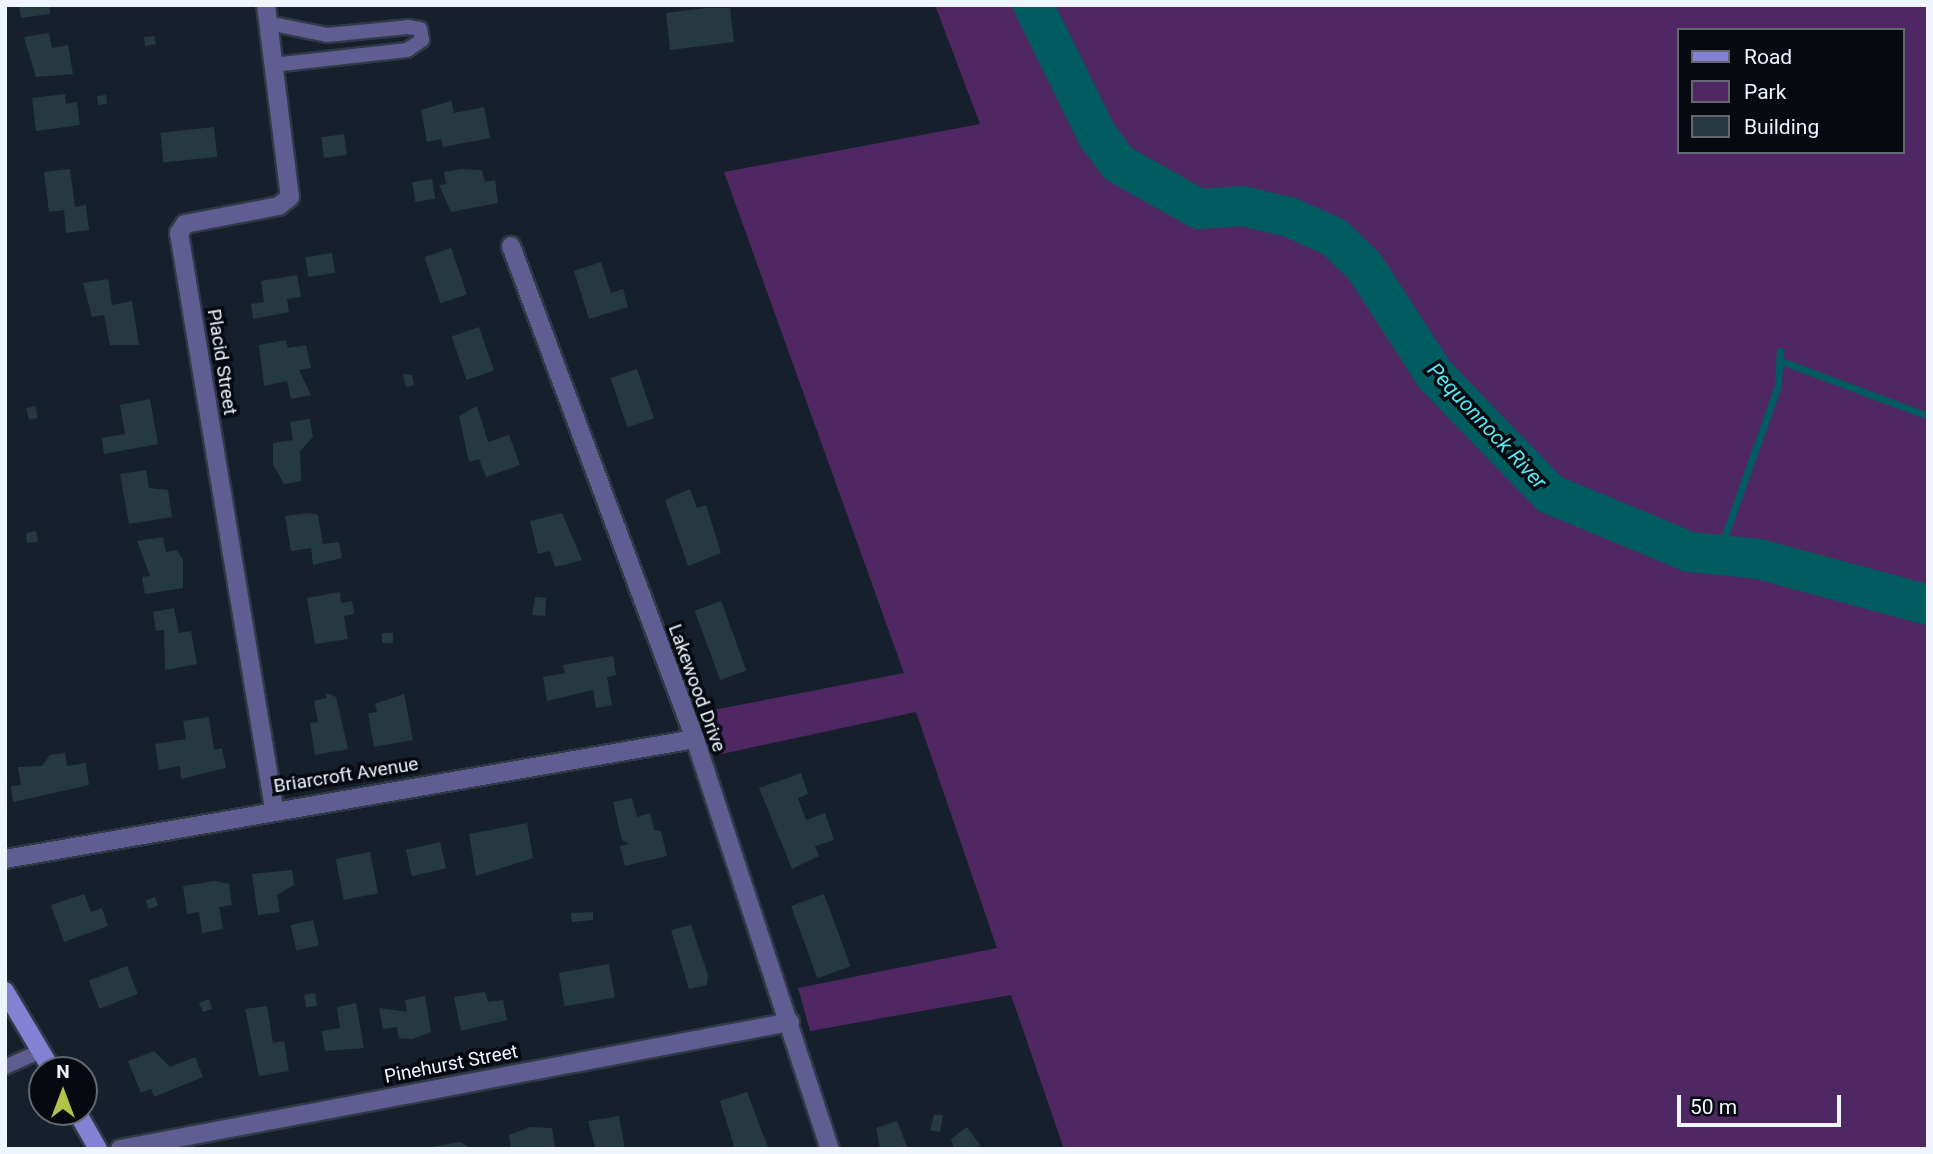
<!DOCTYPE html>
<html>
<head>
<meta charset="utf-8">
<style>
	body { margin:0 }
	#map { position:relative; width:1933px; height:1154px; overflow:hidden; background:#16202d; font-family:Roboto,sans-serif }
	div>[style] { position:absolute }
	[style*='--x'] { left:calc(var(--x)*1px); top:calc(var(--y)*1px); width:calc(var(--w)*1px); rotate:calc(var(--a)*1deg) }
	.green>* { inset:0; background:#4f2763 }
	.stream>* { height:7px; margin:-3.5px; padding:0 3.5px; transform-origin:3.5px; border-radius:3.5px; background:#015c60 }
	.river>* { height:40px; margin:-20px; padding:0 20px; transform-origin:20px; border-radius:20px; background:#015c60 }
	.building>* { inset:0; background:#253941; transform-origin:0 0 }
	.roads { filter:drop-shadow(2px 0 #303a46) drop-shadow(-2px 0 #303a46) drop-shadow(0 2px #303a46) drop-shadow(0 -2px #303a46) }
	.lane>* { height:14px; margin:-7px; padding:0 7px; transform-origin:7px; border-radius:7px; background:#5f5d91 }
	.street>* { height:18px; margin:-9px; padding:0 9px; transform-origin:9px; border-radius:9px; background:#5f5d91 }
	.secondary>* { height:18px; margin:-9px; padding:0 9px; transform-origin:9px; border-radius:9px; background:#8480d4 }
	span { translate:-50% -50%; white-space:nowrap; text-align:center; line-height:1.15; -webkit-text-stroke:7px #06090f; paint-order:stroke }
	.street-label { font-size:19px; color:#eef5ff }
	.water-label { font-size:21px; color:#58e8ef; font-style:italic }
	.frame { position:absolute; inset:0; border:7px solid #eef5ff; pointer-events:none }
	.legend { position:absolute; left:1677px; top:28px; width:228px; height:126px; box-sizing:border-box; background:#06090f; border:2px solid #63676f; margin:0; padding:9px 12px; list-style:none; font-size:21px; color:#eef5ff }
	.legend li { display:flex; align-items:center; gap:14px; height:35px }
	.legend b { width:35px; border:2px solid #63676f }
	.north { position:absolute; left:28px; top:1056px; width:70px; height:70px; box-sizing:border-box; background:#06090f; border:2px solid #63676f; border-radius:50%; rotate:0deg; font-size:19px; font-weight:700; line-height:28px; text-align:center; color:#eef5ff }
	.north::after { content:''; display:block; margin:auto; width:24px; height:32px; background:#b4c24a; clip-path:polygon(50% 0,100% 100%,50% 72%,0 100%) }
	.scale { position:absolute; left:1677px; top:1095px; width:164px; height:32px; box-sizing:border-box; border:4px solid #eef5ff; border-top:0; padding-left:9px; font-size:21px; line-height:24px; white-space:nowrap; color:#eef5ff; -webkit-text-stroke:5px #06090f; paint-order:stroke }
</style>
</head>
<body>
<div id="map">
	<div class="green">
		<i style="clip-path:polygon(evenodd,935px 5px,1928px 5px,1928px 1149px,1064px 1149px,1011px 995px,810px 1031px,798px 988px,997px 948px,916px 712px,717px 755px,703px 712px,904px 673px,724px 172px,980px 124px,935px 5px,1679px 30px,1903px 30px,1903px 152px,1679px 152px,1679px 30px)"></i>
	</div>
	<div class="stream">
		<i style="--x:1781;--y:361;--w:157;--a:20.5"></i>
		<i style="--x:1718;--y:555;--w:179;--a:-70.5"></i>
		<i style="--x:1778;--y:386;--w:35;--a:-87"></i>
	</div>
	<div class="river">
		<i style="--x:1033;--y:5;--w:145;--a:63.8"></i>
		<i style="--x:1097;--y:135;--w:36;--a:53"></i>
		<i style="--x:1119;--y:164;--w:92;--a:29.4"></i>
		<i style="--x:1199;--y:209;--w:43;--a:-4"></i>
		<i style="--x:1242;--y:206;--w:48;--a:13.2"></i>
		<i style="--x:1289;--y:217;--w:49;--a:24"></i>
		<i style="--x:1334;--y:237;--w:43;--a:44.1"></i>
		<i style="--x:1365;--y:267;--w:129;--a:57.1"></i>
		<i style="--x:1435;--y:375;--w:165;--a:46"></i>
		<i style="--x:1550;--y:494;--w:152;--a:22.5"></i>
		<i style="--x:1690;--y:552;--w:69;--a:5.8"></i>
		<i style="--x:1759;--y:559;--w:175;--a:15.2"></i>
	</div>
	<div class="building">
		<i style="clip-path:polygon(19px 5px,49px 5px,50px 14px,21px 18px)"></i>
		<i style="clip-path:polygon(705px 8px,730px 8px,734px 42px,670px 50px,666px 13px)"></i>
		<i style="clip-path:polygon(49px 33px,52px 48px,68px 45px,73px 74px,36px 77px,24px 37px)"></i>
		<i style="clip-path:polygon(154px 36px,156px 44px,145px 46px,144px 37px)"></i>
		<i style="clip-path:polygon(65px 94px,66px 104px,77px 102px,80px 125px,36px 131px,32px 98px)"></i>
		<i style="left:106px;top:95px;width:9px;height:9px;rotate:84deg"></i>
		<i style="clip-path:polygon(451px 101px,454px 113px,484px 107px,490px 138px,443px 147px,441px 139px,427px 142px,421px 110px)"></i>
		<i style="left:214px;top:127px;width:30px;height:54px;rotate:84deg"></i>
		<i style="left:344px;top:134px;width:21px;height:23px;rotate:82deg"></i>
		<i style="clip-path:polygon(70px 169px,75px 207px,86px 205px,89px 230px,66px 233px,64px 210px,49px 212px,44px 172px)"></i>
		<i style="clip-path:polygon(462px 169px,482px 170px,485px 182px,495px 180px,498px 203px,451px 212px,439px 185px,446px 184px,444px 172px)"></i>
		<i style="left:432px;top:179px;width:20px;height:20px;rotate:81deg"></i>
		<i style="left:451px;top:248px;width:49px;height:28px;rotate:71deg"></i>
		<i style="left:332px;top:253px;width:20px;height:27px;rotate:81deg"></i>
		<i style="clip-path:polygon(601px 262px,611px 293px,623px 289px,628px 307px,589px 319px,574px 271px)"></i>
		<i style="clip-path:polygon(297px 275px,301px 297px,287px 299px,289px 312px,253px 319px,251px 304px,264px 302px,261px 281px)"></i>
		<i style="clip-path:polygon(108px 279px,112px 305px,132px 301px,139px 345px,110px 345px,104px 315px,92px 317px,83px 283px)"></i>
		<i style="left:479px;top:327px;width:46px;height:29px;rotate:71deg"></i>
		<i style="clip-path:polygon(286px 340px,288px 348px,306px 345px,311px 368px,299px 370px,311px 395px,291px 399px,287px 381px,264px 386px,259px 345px)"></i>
		<i style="left:637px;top:369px;width:52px;height:28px;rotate:71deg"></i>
		<i style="clip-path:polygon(403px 374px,412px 375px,414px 385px,406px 387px)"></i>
		<i style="clip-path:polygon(150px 399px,158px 444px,104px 454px,102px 438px,125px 434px,120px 405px)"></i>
		<i style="left:35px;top:406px;width:12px;height:9px;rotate:76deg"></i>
		<i style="clip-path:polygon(477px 406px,488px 442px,509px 435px,520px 465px,486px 477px,479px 459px,469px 462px,459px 416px)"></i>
		<i style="clip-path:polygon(310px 419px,313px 437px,300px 451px,301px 481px,284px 484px,273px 464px,273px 443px,293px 440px,290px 422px)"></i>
		<i style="clip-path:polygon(146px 470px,149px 488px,168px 490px,172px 517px,129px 524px,120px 474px)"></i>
		<i style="clip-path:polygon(690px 489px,697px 508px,706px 505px,721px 553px,688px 566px,665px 500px)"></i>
		<i style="clip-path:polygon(308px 513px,318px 515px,323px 544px,339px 542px,342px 558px,313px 565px,311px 548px,291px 551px,285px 516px)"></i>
		<i style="clip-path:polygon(562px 513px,582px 560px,555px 567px,550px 551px,538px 554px,530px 521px)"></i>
		<i style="clip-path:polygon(36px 531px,38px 542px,27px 543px,26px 533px)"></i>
		<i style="clip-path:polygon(163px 537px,166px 552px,177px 550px,183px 560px,183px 588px,145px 594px,142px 577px,150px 576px,137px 541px)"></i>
		<i style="clip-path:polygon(340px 592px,341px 603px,352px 601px,354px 614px,344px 616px,348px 639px,315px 644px,307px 598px)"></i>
		<i style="clip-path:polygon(535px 597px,546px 598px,545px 616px,532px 615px)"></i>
		<i style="left:721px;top:601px;width:74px;height:28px;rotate:70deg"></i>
		<i style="clip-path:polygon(174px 608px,179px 633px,191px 631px,197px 664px,165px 670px,164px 630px,156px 631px,153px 612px)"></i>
		<i style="left:382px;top:633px;width:11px;height:10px"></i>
		<i style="clip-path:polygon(613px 656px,616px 675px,607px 677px,612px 705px,596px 708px,593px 690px,547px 701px,543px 677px,565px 673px,563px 665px)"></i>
		<i style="clip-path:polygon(326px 693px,336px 697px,348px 749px,315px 755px,310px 723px,318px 722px,314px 701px,327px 698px)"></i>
		<i style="clip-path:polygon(404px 694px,413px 740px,374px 747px,368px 713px,377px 712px,375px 704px)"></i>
		<i style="clip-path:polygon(209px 717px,214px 750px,222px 748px,226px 768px,181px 779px,180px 766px,159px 770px,155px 744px,186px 739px,183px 721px)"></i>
		<i style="clip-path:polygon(65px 753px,67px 766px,86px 763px,89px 785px,13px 802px,11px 786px,21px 785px,18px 767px,42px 766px,50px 755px)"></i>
		<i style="clip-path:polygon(801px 773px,808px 794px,798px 798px,806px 820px,825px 813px,834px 840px,815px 846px,819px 856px,792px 869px,759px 788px)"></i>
		<i style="clip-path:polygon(632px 798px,637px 817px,650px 813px,654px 830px,661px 831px,667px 856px,625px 866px,620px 846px,630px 844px,622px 840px,613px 802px)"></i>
		<i style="clip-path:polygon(527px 823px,533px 858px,476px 876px,469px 834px)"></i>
		<i style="left:440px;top:842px;width:27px;height:35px;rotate:77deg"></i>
		<i style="left:370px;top:852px;width:42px;height:35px;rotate:79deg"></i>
		<i style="clip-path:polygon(292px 870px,294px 885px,277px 895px,280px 912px,258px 915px,252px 874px)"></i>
		<i style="clip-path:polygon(215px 881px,229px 884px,232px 905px,219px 907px,223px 929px,202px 933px,199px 912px,187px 914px,183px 886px)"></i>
		<i style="clip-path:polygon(84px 894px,91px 912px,102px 908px,108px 926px,64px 942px,51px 905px)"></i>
		<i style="left:824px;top:894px;width:77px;height:35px;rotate:70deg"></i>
		<i style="left:155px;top:897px;width:9px;height:10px;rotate:69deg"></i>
		<i style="clip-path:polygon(593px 912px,593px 920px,572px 922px,571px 913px)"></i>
		<i style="left:313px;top:920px;width:26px;height:23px;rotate:77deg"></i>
		<i style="clip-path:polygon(691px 925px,708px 975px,707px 985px,689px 989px,671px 930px)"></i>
		<i style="left:609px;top:964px;width:34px;height:51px;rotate:80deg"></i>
		<i style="left:127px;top:966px;width:30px;height:41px;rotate:69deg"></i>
		<i style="clip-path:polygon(485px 992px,488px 1002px,503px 1000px,507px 1020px,461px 1031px,454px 997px)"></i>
		<i style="left:315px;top:993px;width:13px;height:11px;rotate:81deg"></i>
		<i style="clip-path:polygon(425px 996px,431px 1032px,412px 1039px,399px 1038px,397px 1027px,383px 1029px,379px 1008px,407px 1012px,405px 1000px)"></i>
		<i style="clip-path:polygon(209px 999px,212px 1009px,203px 1012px,199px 1003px)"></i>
		<i style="clip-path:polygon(356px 1003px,364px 1048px,325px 1051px,322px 1031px,340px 1028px,337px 1007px)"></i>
		<i style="clip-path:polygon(267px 1006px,273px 1043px,284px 1041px,289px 1071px,259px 1076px,245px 1009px)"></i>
		<i style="clip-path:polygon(154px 1051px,170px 1067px,195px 1057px,203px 1077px,154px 1097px,151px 1089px,141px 1093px,128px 1061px)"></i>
		<i style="clip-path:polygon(747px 1092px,768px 1147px,727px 1149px,734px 1146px,720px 1101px)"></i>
		<i style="clip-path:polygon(934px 1115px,943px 1115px,940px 1132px,930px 1130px)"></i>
		<i style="clip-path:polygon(619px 1116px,625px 1149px,595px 1147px,588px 1121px)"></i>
		<i style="clip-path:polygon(897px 1121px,908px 1149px,880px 1149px,876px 1128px)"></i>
		<i style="clip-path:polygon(530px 1127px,552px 1128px,555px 1147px,511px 1149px,509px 1135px)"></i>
		<i style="clip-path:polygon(967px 1127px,981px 1146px,954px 1149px,951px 1139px)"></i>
		<i style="clip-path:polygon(460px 1142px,472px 1149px,431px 1149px,431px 1147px)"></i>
	</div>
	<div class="roads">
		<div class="lane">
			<i style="--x:268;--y:23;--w:60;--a:11.5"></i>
			<i style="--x:327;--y:35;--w:81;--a:-5.6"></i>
			<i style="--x:408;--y:27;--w:12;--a:9"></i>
			<i style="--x:420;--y:29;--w:11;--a:80"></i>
			<i style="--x:422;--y:40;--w:18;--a:146"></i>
			<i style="--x:407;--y:50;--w:135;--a:173.6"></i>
			<i style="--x:5;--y:1067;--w:39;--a:-24"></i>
		</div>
		<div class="street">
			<i style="--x:266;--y:5;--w:193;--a:82.9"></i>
			<i style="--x:290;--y:197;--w:14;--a:141"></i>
			<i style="--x:279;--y:206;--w:96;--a:169.2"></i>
			<i style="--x:185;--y:224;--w:11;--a:124"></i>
			<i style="--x:179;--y:233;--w:583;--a:80.62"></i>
			<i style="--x:511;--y:246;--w:526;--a:69.53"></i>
			<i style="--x:695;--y:739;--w:432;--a:71.8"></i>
			<i style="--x:5;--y:859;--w:700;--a:-9.87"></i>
			<i style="--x:120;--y:1149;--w:682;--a:-10.73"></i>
		</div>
		<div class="secondary">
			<i style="--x:5;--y:991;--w:92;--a:59.3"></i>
			<i style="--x:77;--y:1112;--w:43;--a:60.4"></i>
		</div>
	</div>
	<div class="street-label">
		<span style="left:222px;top:362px;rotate:81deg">Placid Street</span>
		<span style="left:697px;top:688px;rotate:70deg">Lakewood Drive</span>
		<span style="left:346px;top:775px;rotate:-9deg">Briarcroft Avenue</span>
		<span style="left:451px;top:1064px;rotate:-11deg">Pinehurst Street</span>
	</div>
	<div class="water-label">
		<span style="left:1487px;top:426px;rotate:47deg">Pequonnock River</span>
	</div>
	<div class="frame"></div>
	<ul class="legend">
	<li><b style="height:9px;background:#8480d4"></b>Road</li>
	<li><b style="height:19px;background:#4f2763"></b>Park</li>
	<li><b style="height:19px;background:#253941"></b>Building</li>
	</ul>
	<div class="north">N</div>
	<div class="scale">50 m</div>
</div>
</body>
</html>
